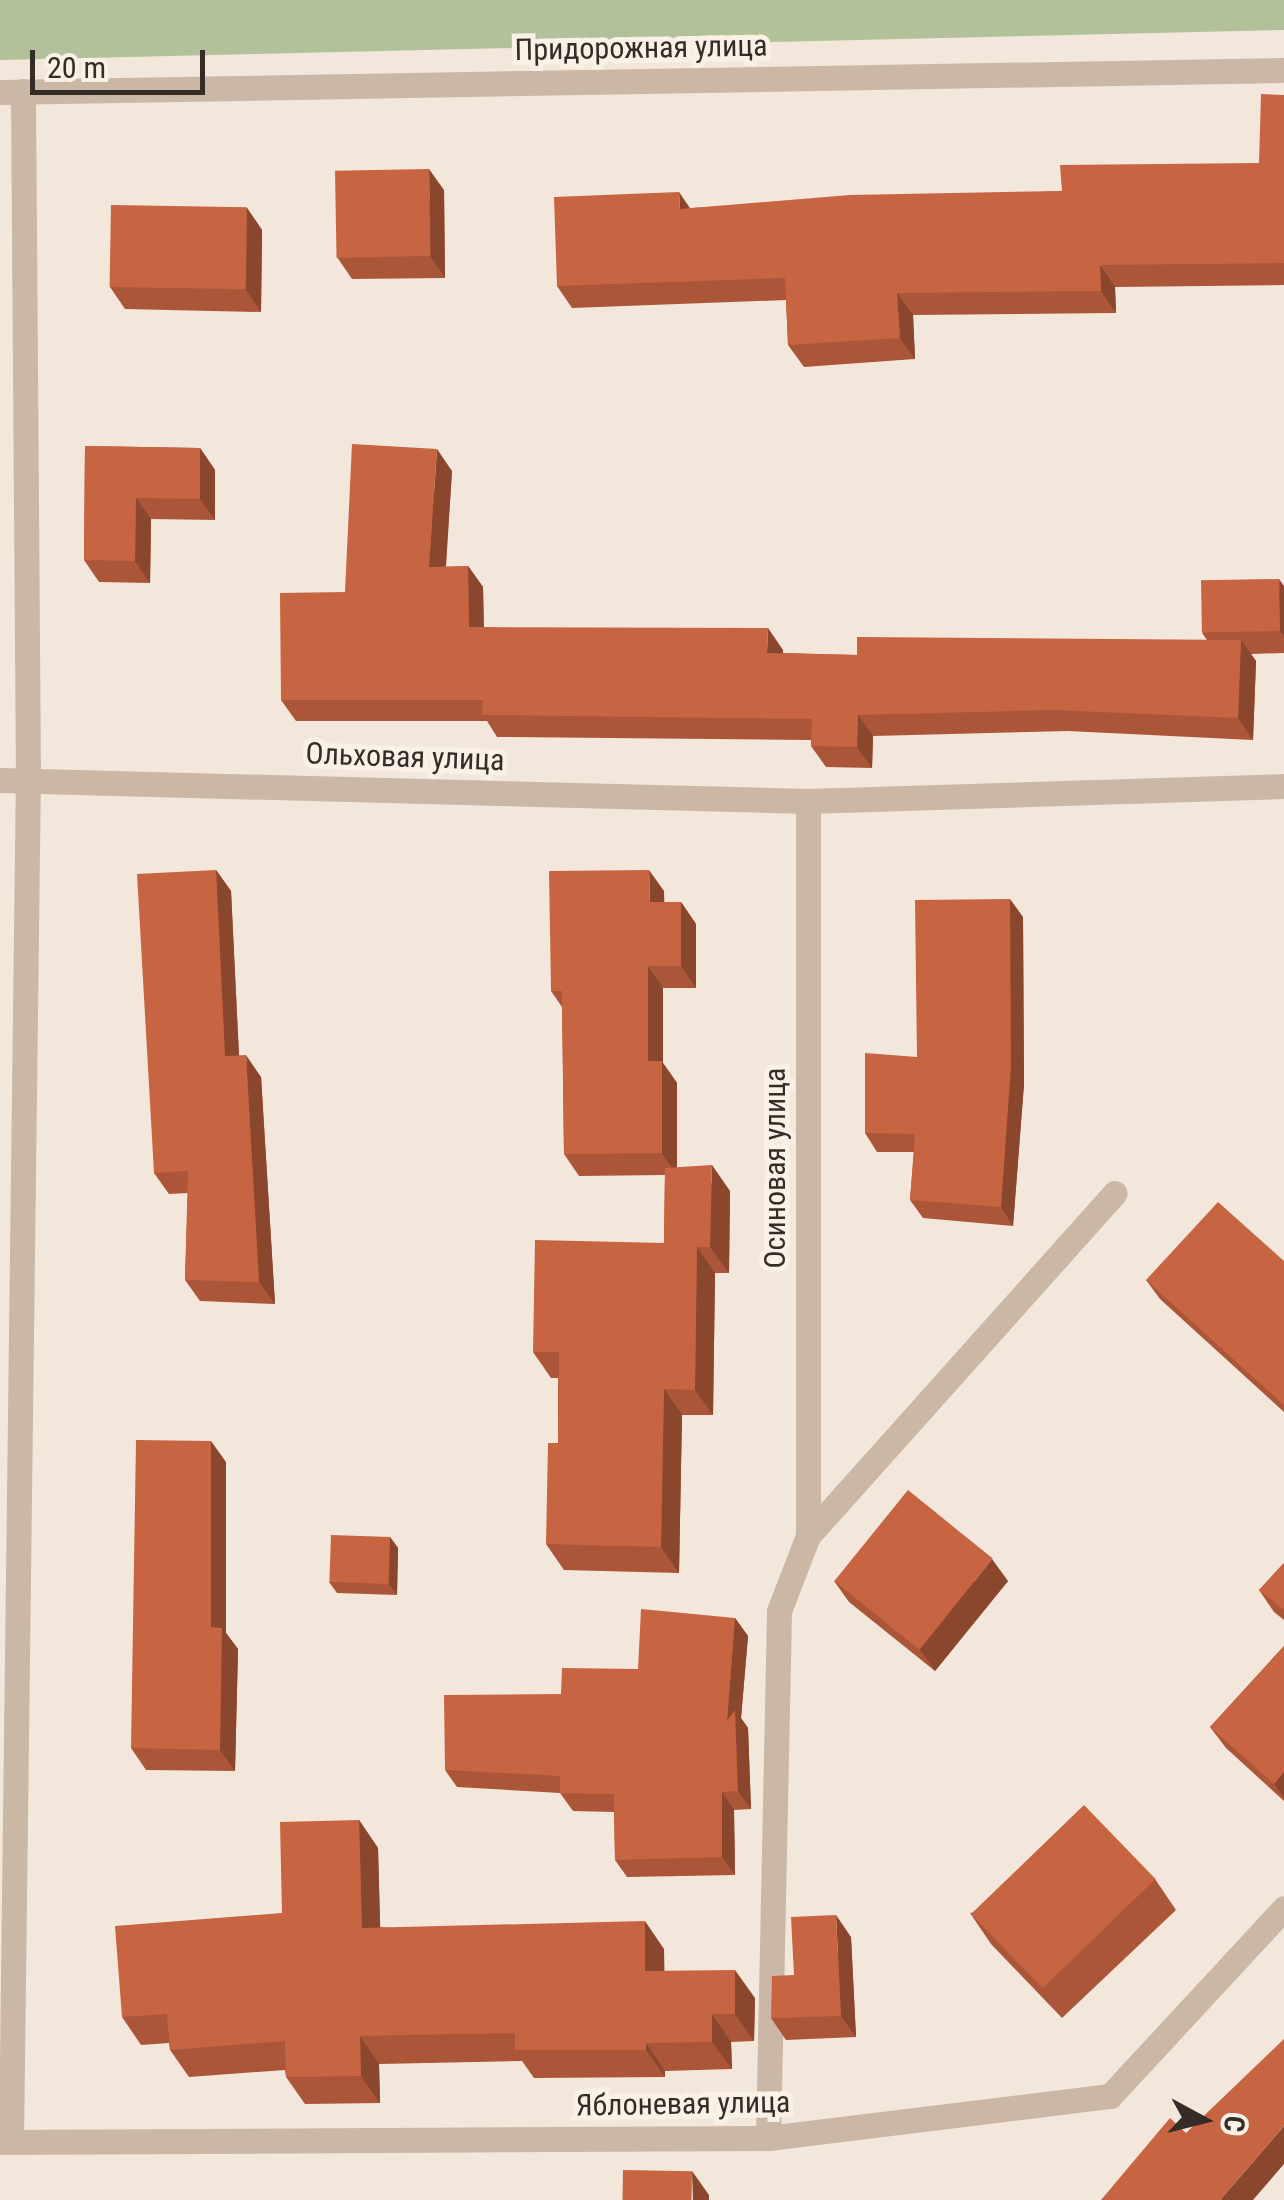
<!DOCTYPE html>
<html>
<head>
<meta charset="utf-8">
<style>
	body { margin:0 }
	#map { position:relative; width:1284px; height:2200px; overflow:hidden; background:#f2e7da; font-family:"Roboto Condensed",sans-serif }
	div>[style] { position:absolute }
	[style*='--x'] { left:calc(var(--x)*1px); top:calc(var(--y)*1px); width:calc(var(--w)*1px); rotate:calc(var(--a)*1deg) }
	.green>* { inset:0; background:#b3c19a }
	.minor>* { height:25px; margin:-12.5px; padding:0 12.5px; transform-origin:12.5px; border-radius:12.5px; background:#cab7a6 }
	.wall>* { inset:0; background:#ab5639 }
	.shaded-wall>* { inset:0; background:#8b462e }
	.building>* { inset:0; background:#c76442; transform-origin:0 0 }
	span { translate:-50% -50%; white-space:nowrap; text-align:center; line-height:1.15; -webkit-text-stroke:10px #f9f1e6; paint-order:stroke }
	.street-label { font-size:30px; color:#362c27 }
	.north { position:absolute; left:1154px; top:2070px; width:100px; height:100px; -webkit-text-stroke:8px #f9f1e6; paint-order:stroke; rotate:97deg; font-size:28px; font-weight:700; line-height:40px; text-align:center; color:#362c27 }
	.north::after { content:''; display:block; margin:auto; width:35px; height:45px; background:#362c27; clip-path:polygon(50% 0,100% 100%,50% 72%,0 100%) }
	.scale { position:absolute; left:30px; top:50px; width:175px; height:45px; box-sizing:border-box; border:5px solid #362c27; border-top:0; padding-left:12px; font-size:30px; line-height:35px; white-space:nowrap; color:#362c27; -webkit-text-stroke:8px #f9f1e6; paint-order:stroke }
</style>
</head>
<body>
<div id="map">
	<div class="green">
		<i style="clip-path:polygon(0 0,1284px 0,1284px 30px,0 60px)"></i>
	</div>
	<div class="minor">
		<i style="--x:0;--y:92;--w:1284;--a:-0.98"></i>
		<i style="--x:0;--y:780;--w:808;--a:1.49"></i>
		<i style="--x:808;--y:801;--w:476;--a:-1.8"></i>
		<i style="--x:808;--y:1536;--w:735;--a:-90"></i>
		<i style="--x:768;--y:2138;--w:527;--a:-88.8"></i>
		<i style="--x:779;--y:1611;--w:80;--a:-68.9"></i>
		<i style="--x:808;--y:1536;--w:460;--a:-48.2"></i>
		<i style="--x:0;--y:2142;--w:768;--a:-0.3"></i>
		<i style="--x:768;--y:2138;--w:345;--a:-7"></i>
		<i style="--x:1110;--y:2096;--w:256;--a:-47.2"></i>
		<i style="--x:11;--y:2142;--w:1363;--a:-89.29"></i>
		<i style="--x:28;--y:779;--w:688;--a:-90.42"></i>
	</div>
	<div class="wall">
		<i style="clip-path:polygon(1284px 95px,1284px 285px,1115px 287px,1116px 313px,913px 315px,915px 359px,804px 367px,788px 345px,786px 300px,572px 308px,557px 286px,690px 208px,1062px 191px,1259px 163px)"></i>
		<i style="clip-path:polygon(444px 190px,445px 278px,352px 279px,337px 257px)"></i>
		<i style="clip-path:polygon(247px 208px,262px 230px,261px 312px,125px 309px,110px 287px)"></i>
		<i style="clip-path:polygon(85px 446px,200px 448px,215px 470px,215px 520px,151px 519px,150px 583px,99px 582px,84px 560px)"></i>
		<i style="clip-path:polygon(452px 471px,446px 567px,468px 566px,483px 587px,484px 627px,783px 650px,783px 653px,857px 655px,1207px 640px,1202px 633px,1284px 586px,1284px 653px,1251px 654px,1256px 661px,1253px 740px,1068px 731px,873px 736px,872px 768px,826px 767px,811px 746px,811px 740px,497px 737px,487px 721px,296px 721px,281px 700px,345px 592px)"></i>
		<i style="clip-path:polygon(216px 870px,231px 891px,239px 1055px,261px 1077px,275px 1304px,200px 1301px,185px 1280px,188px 1193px,169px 1194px,154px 1173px)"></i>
		<i style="clip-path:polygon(664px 891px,664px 902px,681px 902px,696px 924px,696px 988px,663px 988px,663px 1063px,677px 1083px,677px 1168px,730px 1191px,729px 1273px,715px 1273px,713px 1415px,682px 1415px,679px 1573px,564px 1570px,546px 1544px,558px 1443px,558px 1378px,551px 1378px,533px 1352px,664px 1243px,665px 1175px,579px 1176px,564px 1154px,562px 1007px,551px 991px)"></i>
		<i style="clip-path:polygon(1023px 917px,1024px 1084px,1013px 1226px,923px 1218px,910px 1200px,914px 1152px,877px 1152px,865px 1133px,917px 1057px)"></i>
		<i style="clip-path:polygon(1284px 1261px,1284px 1412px,1160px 1299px,1146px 1280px)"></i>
		<i style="clip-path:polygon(226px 1462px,226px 1633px,238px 1649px,235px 1771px,146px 1770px,131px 1748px)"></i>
		<i style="clip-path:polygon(390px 1537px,398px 1548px,397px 1595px,337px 1593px,329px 1582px)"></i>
		<i style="clip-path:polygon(1284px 1563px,1284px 1620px,1274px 1612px,1259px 1590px)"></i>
		<i style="clip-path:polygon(834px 1581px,1008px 1581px,935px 1671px,849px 1602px)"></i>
		<i style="clip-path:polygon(735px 1618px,748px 1636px,741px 1718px,748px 1728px,751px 1809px,734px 1810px,735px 1875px,627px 1877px,615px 1860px,614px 1812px,573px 1811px,560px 1793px,457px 1787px,445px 1770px,561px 1694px,638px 1669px)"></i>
		<i style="clip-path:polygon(1284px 1646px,1284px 1801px,1226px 1748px,1210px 1727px)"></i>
		<i style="clip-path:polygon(359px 1820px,378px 1848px,380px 1927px,664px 1949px,664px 1971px,755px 1998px,754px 2041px,731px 2042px,732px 2069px,665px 2071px,665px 2077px,534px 2078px,522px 2061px,379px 2064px,380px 2103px,305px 2104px,286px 2077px,285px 2070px,189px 2077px,170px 2050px,169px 2043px,141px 2045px,122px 2017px,282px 1913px)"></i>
		<i style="clip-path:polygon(1155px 1879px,1176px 1910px,1062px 2018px,991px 1944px,970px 1913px)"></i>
		<i style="clip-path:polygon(851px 1937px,856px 2037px,786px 2040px,771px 2018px)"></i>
	</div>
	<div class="shaded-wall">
		<i style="clip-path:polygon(429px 169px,444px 190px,445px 278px,430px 256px)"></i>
		<i style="clip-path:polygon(679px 192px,694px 214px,680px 209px)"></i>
		<i style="clip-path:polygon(247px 208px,262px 230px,261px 312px,246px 290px)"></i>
		<i style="clip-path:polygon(1100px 265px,1115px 287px,1116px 313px,1101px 291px)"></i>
		<i style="clip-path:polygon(897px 293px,913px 315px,915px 359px,900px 338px)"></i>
		<i style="clip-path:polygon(200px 448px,215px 470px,215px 520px,200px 499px)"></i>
		<i style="clip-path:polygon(437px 449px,452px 471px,444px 589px,429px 567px)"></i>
		<i style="clip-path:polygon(136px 498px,151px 519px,150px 583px,135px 561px)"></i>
		<i style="clip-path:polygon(468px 566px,483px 587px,484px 649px,469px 627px)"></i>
		<i style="clip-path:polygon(1279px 579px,1284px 586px,1284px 636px,1280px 631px)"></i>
		<i style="clip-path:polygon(768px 628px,783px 650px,782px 674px,767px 653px)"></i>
		<i style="clip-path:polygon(1241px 640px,1256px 661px,1253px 740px,1238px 718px)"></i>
		<i style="clip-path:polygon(858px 715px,873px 736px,872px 768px,857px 747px)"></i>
		<i style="clip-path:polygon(216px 870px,231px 891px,240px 1078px,225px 1056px)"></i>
		<i style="clip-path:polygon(649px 870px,664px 891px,665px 924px,650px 902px)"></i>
		<i style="clip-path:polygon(1010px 899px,1023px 917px,1024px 1084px,1013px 1226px,1001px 1207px)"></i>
		<i style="clip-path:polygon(681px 902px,696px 924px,696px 988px,681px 966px)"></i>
		<i style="clip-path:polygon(648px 966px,663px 988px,663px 1063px,677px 1083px,677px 1175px,662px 1153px,648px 1061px)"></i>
		<i style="clip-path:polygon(246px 1055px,261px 1077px,275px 1304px,259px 1282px)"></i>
		<i style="clip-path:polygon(712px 1165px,730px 1191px,729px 1273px,710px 1247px)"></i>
		<i style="clip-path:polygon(697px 1247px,715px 1273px,713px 1415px,695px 1390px)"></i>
		<i style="clip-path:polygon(664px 1389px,682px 1415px,679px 1573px,661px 1547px)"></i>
		<i style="clip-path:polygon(211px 1441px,226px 1462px,226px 1633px,238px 1649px,235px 1771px,220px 1750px,211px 1627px)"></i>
		<i style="clip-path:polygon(390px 1537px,398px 1548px,397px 1595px,389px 1584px)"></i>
		<i style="clip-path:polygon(992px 1559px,1008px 1581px,935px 1671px,920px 1650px)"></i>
		<i style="clip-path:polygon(735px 1618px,748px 1636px,741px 1718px,748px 1728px,751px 1809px,738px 1791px,727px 1721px)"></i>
		<i style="clip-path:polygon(1284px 1772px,1284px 1798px,1274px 1784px)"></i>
		<i style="clip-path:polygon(722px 1792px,734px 1810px,735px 1875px,722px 1857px)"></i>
		<i style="clip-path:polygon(359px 1820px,378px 1848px,381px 1955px,362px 1928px)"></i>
		<i style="clip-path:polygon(836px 1915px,851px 1937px,856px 2037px,841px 2016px)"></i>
		<i style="clip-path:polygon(645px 1921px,664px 1949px,665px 1999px,645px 1971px)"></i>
		<i style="clip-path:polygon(735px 1970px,755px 1998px,754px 2041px,735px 2014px)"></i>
		<i style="clip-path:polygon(712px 2014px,731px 2042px,732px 2069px,712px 2042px)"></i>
		<i style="clip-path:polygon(360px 2036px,379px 2064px,380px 2103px,361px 2076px)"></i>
		<i style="clip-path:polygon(646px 2043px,665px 2071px,665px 2077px,646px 2050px)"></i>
		<i style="clip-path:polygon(1284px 2126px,1284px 2164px,1253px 2200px,1220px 2200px)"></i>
		<i style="clip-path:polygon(692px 2171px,709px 2195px,709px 2200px,693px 2200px)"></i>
	</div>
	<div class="building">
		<i style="clip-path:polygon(1261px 94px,1284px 95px,1284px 263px,1100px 265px,1101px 291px,897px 293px,900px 338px,788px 345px,785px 278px,557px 286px,554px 197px,679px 192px,680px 209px,850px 195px,1062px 191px,1060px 165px,1259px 163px)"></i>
		<i style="left:429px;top:169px;width:87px;height:94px;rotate:89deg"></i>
		<i style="left:111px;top:205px;width:136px;height:82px;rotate:1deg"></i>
		<i style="clip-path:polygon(352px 444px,437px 449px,429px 567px,468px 566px,469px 627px,768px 628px,767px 653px,857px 655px,857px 637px,1241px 640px,1238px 718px,1053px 710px,858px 715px,857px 747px,811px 746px,812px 719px,482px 715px,483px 700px,281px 700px,280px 593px,345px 592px)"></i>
		<i style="clip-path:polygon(85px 446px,200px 448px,200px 499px,136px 498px,135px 561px,84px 560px)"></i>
		<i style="left:1279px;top:579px;width:52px;height:78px;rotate:89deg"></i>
		<i style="clip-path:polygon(216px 870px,225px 1056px,246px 1055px,259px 1282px,185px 1280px,188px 1171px,154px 1173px,137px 874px)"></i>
		<i style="clip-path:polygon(649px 870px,650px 902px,681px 902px,681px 966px,648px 966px,648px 1061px,662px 1061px,662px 1153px,564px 1154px,562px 991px,551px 991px,549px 871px)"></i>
		<i style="clip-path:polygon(1010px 899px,1011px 1066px,1001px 1207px,910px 1200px,915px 1134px,865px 1133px,865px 1053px,917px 1057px,915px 900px)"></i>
		<i style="clip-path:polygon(712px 1165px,710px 1247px,697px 1247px,695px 1390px,664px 1389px,661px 1547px,546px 1544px,548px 1443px,558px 1443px,559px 1352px,533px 1352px,535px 1240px,664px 1243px,665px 1168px)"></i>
		<i style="clip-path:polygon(1218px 1202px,1284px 1261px,1284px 1405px,1146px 1280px)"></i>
		<i style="clip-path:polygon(136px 1440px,211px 1441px,211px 1627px,222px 1628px,220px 1750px,131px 1748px)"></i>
		<i style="left:908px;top:1490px;width:109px;height:117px;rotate:39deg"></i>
		<i style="left:331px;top:1535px;width:59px;height:47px;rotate:2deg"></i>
		<i style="clip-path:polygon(1284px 1563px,1284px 1610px,1259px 1590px)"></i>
		<i style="clip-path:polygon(641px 1609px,735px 1618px,727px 1721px,735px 1710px,738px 1791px,722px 1792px,722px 1857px,615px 1860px,614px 1794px,560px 1793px,560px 1776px,445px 1770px,444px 1695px,561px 1694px,562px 1668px,638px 1669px)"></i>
		<i style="clip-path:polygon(1284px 1646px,1284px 1772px,1274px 1784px,1210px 1727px)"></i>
		<i style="left:1084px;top:1805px;width:103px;height:157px;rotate:46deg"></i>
		<i style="clip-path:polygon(359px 1820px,362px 1928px,645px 1921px,645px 1971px,735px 1970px,735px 2014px,712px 2014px,712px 2042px,646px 2043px,646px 2050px,515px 2050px,515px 2033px,360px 2036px,361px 2076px,286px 2077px,285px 2041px,170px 2050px,167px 2014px,122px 2017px,115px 1926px,282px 1913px,280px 1822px)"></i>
		<i style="clip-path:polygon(836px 1915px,841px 2016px,771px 2018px,772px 1976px,794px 1975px,791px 1917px)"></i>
		<i style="clip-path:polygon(1284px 2039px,1284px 2126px,1220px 2200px,1101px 2200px,1170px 2118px,1186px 2133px)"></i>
		<i style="left:623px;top:2170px;width:69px;height:30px;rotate:1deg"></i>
	</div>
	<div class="street-label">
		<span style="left:641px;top:48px;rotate:-1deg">Придорожная улица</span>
		<span style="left:405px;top:757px;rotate:2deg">Ольховая улица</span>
		<span style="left:775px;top:1168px;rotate:-90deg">Осиновая улица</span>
		<span style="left:683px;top:2104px;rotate:-1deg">Яблоневая улица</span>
	</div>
	<div class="north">С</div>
	<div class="scale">20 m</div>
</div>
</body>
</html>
